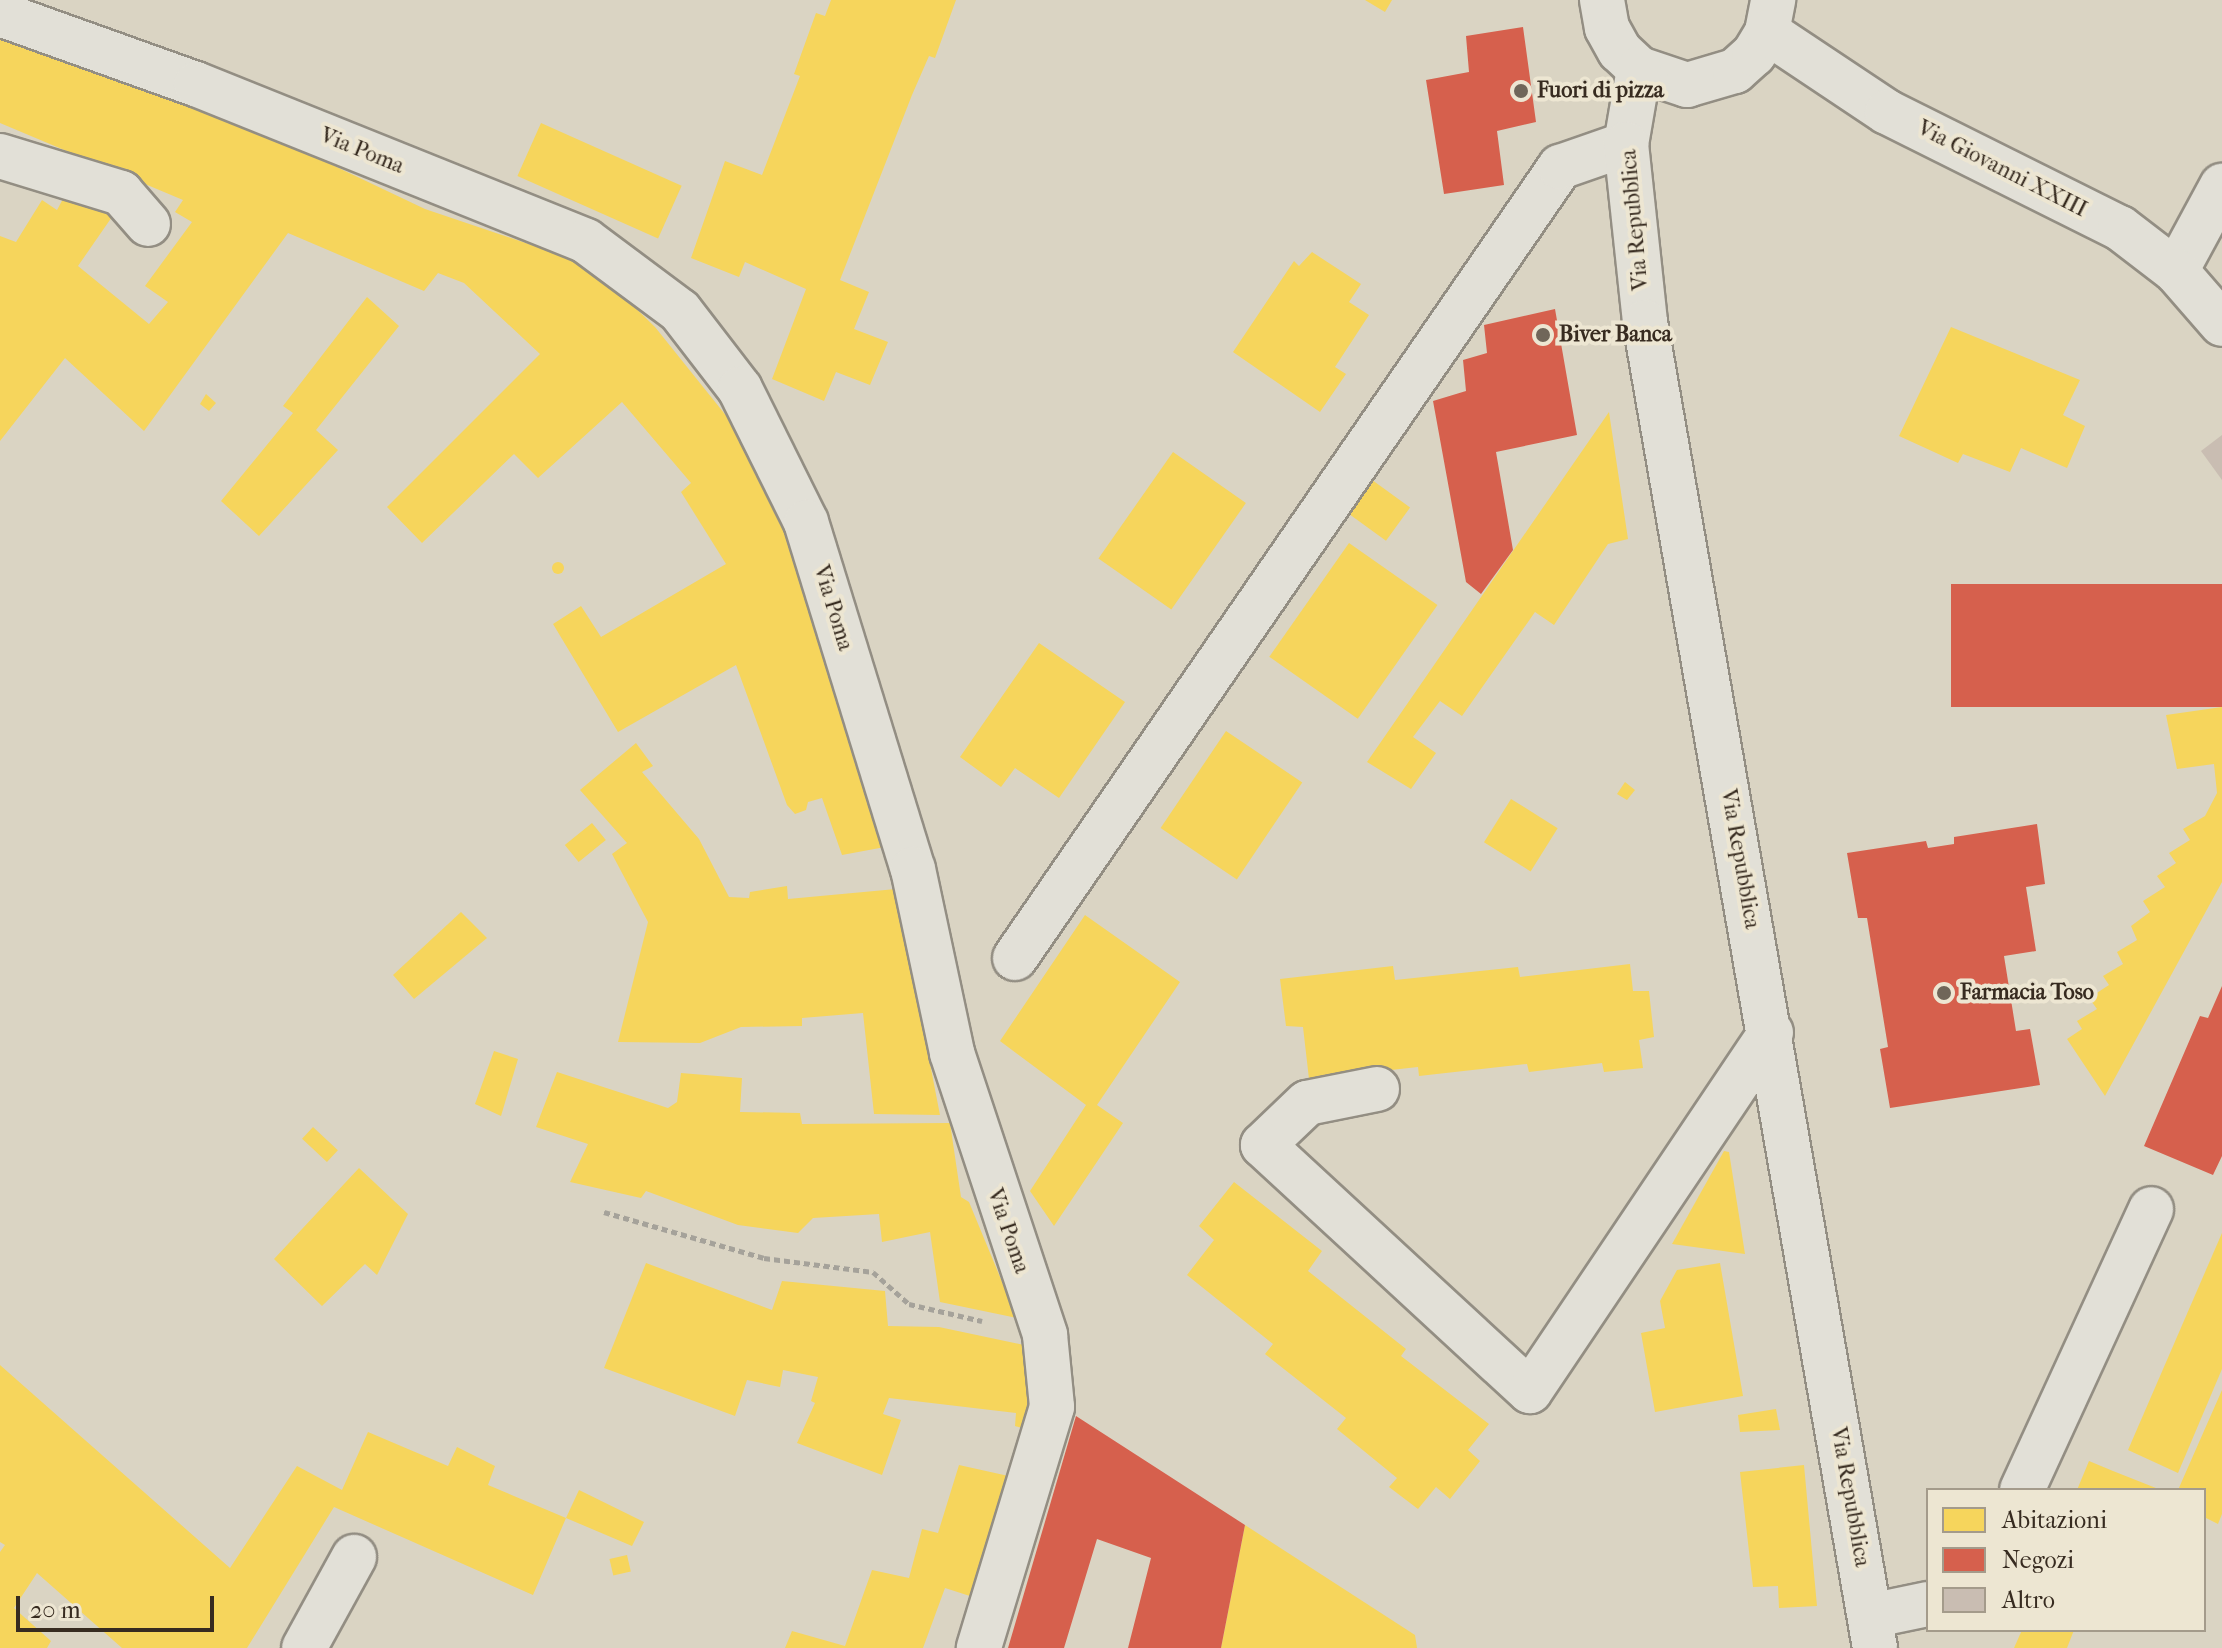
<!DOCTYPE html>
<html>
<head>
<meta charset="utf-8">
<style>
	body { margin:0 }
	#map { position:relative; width:2222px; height:1648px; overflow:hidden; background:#dad4c3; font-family:"IM FELL French Canon",serif }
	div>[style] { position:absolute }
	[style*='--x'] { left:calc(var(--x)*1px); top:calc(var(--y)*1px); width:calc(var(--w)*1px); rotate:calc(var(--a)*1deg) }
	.homes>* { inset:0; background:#f6d55c; transform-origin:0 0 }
	.round { border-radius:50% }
	.shops>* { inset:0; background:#d6604d; transform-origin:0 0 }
	.building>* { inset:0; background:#c9bdb2 }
	.path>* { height:5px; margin-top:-2.5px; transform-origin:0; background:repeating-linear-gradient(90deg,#a5a29a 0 6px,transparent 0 10px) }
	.roads { filter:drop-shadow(2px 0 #938e83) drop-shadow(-2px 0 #938e83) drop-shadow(0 2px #938e83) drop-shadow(0 -2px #938e83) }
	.minor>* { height:44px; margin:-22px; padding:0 22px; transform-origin:22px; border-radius:22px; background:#e2e0d7 }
	.secondary>* { height:44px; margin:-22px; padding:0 22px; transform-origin:22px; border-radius:22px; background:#e2e0d7 }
	.dots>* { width:22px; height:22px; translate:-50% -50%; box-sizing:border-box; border:4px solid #ede6d2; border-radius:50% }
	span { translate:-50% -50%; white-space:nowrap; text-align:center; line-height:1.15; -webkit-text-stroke:8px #ede6d2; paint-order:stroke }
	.poi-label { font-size:22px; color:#372b20; font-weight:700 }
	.left { translate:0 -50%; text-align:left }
	.street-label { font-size:22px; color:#372b20 }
	.legend { position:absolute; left:1926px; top:1488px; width:280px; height:144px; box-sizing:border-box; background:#ede6d2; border:2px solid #a49b8b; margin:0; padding:10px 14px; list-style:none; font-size:24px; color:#372b20 }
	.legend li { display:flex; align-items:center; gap:16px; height:40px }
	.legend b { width:40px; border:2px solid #a49b8b }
	.scale { position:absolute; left:16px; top:1596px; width:198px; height:36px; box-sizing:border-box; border:4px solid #372b20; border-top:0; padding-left:10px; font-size:24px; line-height:28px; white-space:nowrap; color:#372b20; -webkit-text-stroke:6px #ede6d2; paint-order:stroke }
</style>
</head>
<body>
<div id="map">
	<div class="homes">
		<i style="clip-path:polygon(831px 0,956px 0,935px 58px,929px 56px,912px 95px,840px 280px,869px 292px,854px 329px,888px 342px,870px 385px,836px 372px,824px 401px,772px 379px,806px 289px,745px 262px,739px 277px,691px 258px,725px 161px,762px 175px,800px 76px,794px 74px,816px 13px,825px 16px)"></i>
		<i style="clip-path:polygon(1365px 0,1392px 0,1385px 12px)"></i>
		<i style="clip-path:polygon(0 33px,267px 134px,425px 209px,591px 265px,655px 327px,748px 443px,783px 501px,885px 847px,842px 855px,822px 798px,808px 802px,806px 810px,795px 814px,787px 805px,736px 665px,618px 732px,553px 624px,581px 606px,601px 637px,726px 564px,681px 492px,691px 483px,622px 402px,538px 478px,514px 454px,422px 543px,387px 507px,540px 354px,464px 283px,438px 273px,424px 291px,288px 233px,144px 431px,65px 358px,0 441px,0 236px,16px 242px,42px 200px,57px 210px,70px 186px,114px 214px,78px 266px,149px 324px,168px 302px,145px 286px,192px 222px,175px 212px,183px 200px,0 123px)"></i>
		<i style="left:541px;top:123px;width:154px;height:58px;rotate:24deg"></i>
		<i style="clip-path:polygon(1312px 252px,1361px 284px,1349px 302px,1369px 315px,1335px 367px,1346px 374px,1320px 412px,1233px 352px,1294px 261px,1299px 266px)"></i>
		<i style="clip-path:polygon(367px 297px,399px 326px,316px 430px,338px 450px,259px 536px,221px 501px,293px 413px,283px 406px)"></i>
		<i style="clip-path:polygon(1951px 327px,2080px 380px,2063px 415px,2085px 426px,2067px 468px,2021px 448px,2010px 472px,1963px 454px,1958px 463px,1899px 436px)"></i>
		<i style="clip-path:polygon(206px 394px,216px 403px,209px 411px,200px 404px)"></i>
		<i style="clip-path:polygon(1609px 412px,1628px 539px,1608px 544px,1554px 625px,1535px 612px,1462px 716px,1440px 701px,1413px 737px,1436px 753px,1411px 789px,1367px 762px)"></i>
		<i style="left:1173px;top:452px;width:89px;height:130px;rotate:35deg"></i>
		<i style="left:1368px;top:477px;width:52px;height:41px;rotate:36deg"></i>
		<i style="left:1349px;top:543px;width:108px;height:139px;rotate:35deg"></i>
		<i class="round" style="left:552px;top:562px;width:12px;height:12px"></i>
		<i style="clip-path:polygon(1039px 643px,1125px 702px,1059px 798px,1015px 768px,1001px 787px,960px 757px)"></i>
		<i style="clip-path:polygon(2222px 707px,2222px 882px,2105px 1096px,2067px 1039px,2082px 1029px,2077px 1021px,2097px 1009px,2089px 998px,2109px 985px,2103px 976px,2123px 964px,2117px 952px,2137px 940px,2131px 926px,2150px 912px,2143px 901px,2165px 887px,2157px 876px,2176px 863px,2169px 853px,2190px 840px,2183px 829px,2205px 816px,2217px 793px,2214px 764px,2177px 769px,2166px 715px)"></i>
		<i style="left:1226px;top:731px;width:92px;height:117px;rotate:34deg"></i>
		<i style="clip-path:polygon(636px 743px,653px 766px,642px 772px,699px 839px,729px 897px,749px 898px,750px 892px,787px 886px,788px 899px,896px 889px,940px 1115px,874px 1114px,863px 1013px,802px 1018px,802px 1026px,741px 1027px,700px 1043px,618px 1042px,648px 922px,612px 854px,627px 843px,580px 790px)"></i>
		<i style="clip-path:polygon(1625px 782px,1635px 790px,1627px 800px,1617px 794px)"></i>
		<i style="left:1511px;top:799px;width:55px;height:51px;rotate:32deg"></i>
		<i style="left:592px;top:823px;width:22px;height:35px;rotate:51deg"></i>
		<i style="clip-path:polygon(461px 912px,487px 938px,414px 999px,393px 975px)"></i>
		<i style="clip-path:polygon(1085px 915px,1180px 982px,1097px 1105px,1123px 1123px,1054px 1226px,1030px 1191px,1086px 1105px,1000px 1041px)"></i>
		<i style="clip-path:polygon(1630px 964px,1633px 991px,1649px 991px,1654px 1037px,1639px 1040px,1643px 1068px,1604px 1072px,1602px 1063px,1529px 1072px,1527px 1064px,1419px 1076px,1418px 1067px,1309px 1079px,1303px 1027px,1286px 1026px,1280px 979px,1393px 966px,1395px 980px,1518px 967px,1520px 977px)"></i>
		<i style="clip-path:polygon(494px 1051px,518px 1059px,501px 1116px,475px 1104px)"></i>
		<i style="clip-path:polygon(557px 1072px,668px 1108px,677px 1102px,681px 1073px,742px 1078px,740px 1112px,800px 1113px,802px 1124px,950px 1123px,961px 1197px,969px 1202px,1017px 1318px,940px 1302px,930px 1232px,882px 1242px,879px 1214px,813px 1218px,798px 1233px,738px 1225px,646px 1191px,641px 1198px,570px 1182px,588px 1144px,536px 1127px)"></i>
		<i style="left:313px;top:1127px;width:34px;height:16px;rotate:43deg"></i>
		<i style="clip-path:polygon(1724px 1151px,1729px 1152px,1745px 1254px,1672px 1244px)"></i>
		<i style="clip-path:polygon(359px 1168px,408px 1214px,377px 1275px,365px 1264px,322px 1306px,274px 1259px)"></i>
		<i style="clip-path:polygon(1234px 1182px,1322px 1251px,1308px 1271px,1406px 1349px,1401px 1356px,1489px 1424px,1468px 1450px,1480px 1461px,1450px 1499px,1436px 1487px,1418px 1509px,1389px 1487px,1397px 1478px,1337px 1429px,1346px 1418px,1265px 1354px,1273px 1344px,1187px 1275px,1214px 1240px,1199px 1226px)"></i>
		<i style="clip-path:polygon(2222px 1233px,2222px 1369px,2178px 1473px,2128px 1450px)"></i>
		<i style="clip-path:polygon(646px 1263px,772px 1310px,782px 1281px,885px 1291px,888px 1326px,939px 1327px,1024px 1345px,1030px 1416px,1025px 1429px,1015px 1426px,1016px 1413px,889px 1398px,883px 1414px,901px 1420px,882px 1475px,797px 1443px,815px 1403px,811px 1401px,818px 1377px,783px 1370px,780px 1387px,747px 1380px,735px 1416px,604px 1368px)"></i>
		<i style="clip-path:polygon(1720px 1263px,1743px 1396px,1655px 1412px,1641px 1333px,1665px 1328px,1660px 1301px,1677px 1270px)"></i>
		<i style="clip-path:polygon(0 1365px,230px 1568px,297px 1466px,342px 1490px,368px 1432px,448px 1466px,457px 1447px,495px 1466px,488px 1485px,566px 1518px,533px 1595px,334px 1507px,247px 1648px,122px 1648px,37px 1573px,14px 1608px,51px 1641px,47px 1648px,0 1648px,0 1552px,5px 1545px,0 1542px)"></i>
		<i style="clip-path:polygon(2222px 1390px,2222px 1514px,2218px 1524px,2204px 1517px,2204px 1490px,2178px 1490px)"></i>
		<i style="clip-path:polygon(1776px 1409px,1780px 1430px,1740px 1432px,1738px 1415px)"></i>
		<i style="clip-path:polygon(2089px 1461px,2113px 1471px,2161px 1490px,2077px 1490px)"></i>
		<i style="clip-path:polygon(959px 1465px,1013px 1477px,973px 1597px,945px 1588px,923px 1648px,785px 1648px,792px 1631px,845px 1646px,872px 1570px,909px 1578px,922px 1529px,938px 1533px)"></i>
		<i style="clip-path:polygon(1804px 1465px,1817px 1606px,1779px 1608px,1778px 1586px,1753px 1587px,1740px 1472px)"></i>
		<i style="clip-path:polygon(579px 1490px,644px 1522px,632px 1546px,566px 1518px)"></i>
		<i style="clip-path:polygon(1245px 1525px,1415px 1635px,1417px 1648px,1221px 1648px)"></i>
		<i style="left:627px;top:1555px;width:17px;height:18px;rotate:77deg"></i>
		<i style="clip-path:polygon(2022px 1630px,2074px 1630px,2067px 1648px,2014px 1648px)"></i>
	</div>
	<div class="shops">
		<i style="clip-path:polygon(1523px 27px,1536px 122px,1497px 131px,1504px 185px,1444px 194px,1426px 80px,1469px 72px,1466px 36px)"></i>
		<i style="clip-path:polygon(1555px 309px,1577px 435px,1496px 452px,1513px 550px,1481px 594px,1466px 582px,1433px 401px,1466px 391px,1463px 360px,1487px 353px,1484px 325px)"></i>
		<i style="left:2222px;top:584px;width:123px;height:271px;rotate:90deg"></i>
		<i style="clip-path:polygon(2037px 824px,2045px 884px,2026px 887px,2036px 951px,2004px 956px,2016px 1031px,2030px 1029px,2040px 1085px,1890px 1108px,1880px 1049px,1888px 1047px,1867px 918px,1858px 918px,1847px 853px,1926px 841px,1928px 848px,1954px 844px,1954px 837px)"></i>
		<i style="clip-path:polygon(2222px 986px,2222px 1156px,2213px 1175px,2144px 1146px,2200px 1016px,2208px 1018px)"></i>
		<i style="clip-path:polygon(1076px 1416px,1245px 1525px,1221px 1648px,1128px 1648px,1151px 1558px,1097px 1539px,1064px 1648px,1008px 1648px)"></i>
	</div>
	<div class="building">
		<i style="clip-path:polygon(2222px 435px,2222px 480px,2201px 451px)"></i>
	</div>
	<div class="path">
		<i style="--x:604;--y:1212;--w:166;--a:16"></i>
		<i style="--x:764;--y:1258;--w:110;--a:7.3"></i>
		<i style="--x:873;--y:1272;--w:48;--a:41.6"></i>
		<i style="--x:909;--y:1304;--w:75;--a:13.1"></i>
	</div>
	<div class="roads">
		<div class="minor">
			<i style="--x:0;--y:14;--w:208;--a:19.7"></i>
			<i style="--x:196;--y:84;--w:420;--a:21.9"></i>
			<i style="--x:586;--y:241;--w:117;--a:36.7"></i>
			<i style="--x:680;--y:311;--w:98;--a:52.4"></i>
			<i style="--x:740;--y:389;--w:148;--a:63.6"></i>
			<i style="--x:806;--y:522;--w:363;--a:72.9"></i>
			<i style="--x:913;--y:869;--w:188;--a:78"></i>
			<i style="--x:952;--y:1053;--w:297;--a:71.7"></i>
			<i style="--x:1045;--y:1335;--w:72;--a:84.4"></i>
			<i style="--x:1052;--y:1407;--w:252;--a:106.9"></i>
			<i style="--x:0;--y:156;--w:127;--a:17"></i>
			<i style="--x:121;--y:193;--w:41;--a:48.9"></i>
			<i style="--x:2176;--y:271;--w:97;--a:-61.6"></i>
			<i style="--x:1015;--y:958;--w:961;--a:-55.43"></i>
			<i style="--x:1560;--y:167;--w:70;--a:-19.2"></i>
			<i style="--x:1377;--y:1089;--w:71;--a:168.7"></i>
			<i style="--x:1307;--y:1103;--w:61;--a:136.3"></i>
			<i style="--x:1263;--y:1145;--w:363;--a:42.7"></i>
			<i style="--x:1530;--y:1391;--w:432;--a:-56.1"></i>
			<i style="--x:2022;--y:1490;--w:309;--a:-65.3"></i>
			<i style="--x:1870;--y:1616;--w:59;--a:-11.7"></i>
			<i style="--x:304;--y:1648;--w:104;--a:-61.2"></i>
		</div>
		<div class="secondary">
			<i style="--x:1602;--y:0;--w:28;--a:80"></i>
			<i style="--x:1607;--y:28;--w:26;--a:61"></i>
			<i style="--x:1620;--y:51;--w:26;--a:43"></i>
			<i style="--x:1639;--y:69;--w:51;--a:18.4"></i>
			<i style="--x:1687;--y:85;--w:50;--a:-16.3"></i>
			<i style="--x:1735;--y:71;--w:25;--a:-42"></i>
			<i style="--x:1754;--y:54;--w:26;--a:-59"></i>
			<i style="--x:1767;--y:32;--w:33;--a:-79"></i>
			<i style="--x:1767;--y:32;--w:144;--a:33.7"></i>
			<i style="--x:1887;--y:112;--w:260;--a:26.5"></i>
			<i style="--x:2120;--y:228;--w:71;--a:37.5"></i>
			<i style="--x:2176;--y:271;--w:70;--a:49"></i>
			<i style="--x:1639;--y:69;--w:76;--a:99.8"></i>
			<i style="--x:1626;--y:144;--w:179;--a:83.9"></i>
			<i style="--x:1645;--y:322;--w:1346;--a:80.16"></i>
		</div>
	</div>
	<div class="dots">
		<i style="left:1521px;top:91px;background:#706659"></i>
		<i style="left:1543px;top:335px;background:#706659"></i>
		<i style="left:1944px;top:993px;background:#706659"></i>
	</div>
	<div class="poi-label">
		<span class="left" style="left:1537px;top:91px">Fuori di pizza</span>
		<span class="left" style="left:1559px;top:335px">Biver Banca</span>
		<span class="left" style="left:1960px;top:993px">Farmacia Toso</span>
	</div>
	<div class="street-label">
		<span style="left:362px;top:151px;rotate:22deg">Via Poma</span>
		<span style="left:2002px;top:169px;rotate:27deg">Via Giovanni XXIII</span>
		<span style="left:1635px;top:220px;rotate:-95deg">Via Repubblica</span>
		<span style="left:833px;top:608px;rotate:73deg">Via Poma</span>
		<span style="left:1740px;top:859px;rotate:80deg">Via Repubblica</span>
		<span style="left:1008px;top:1231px;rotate:71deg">Via Poma</span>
		<span style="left:1850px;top:1497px;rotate:80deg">Via Repubblica</span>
	</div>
	<ul class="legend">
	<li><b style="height:22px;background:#f6d55c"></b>Abitazioni</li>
	<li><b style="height:22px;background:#d6604d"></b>Negozi</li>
	<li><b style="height:22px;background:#c9bdb2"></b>Altro</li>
	</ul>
	<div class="scale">20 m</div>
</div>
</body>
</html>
